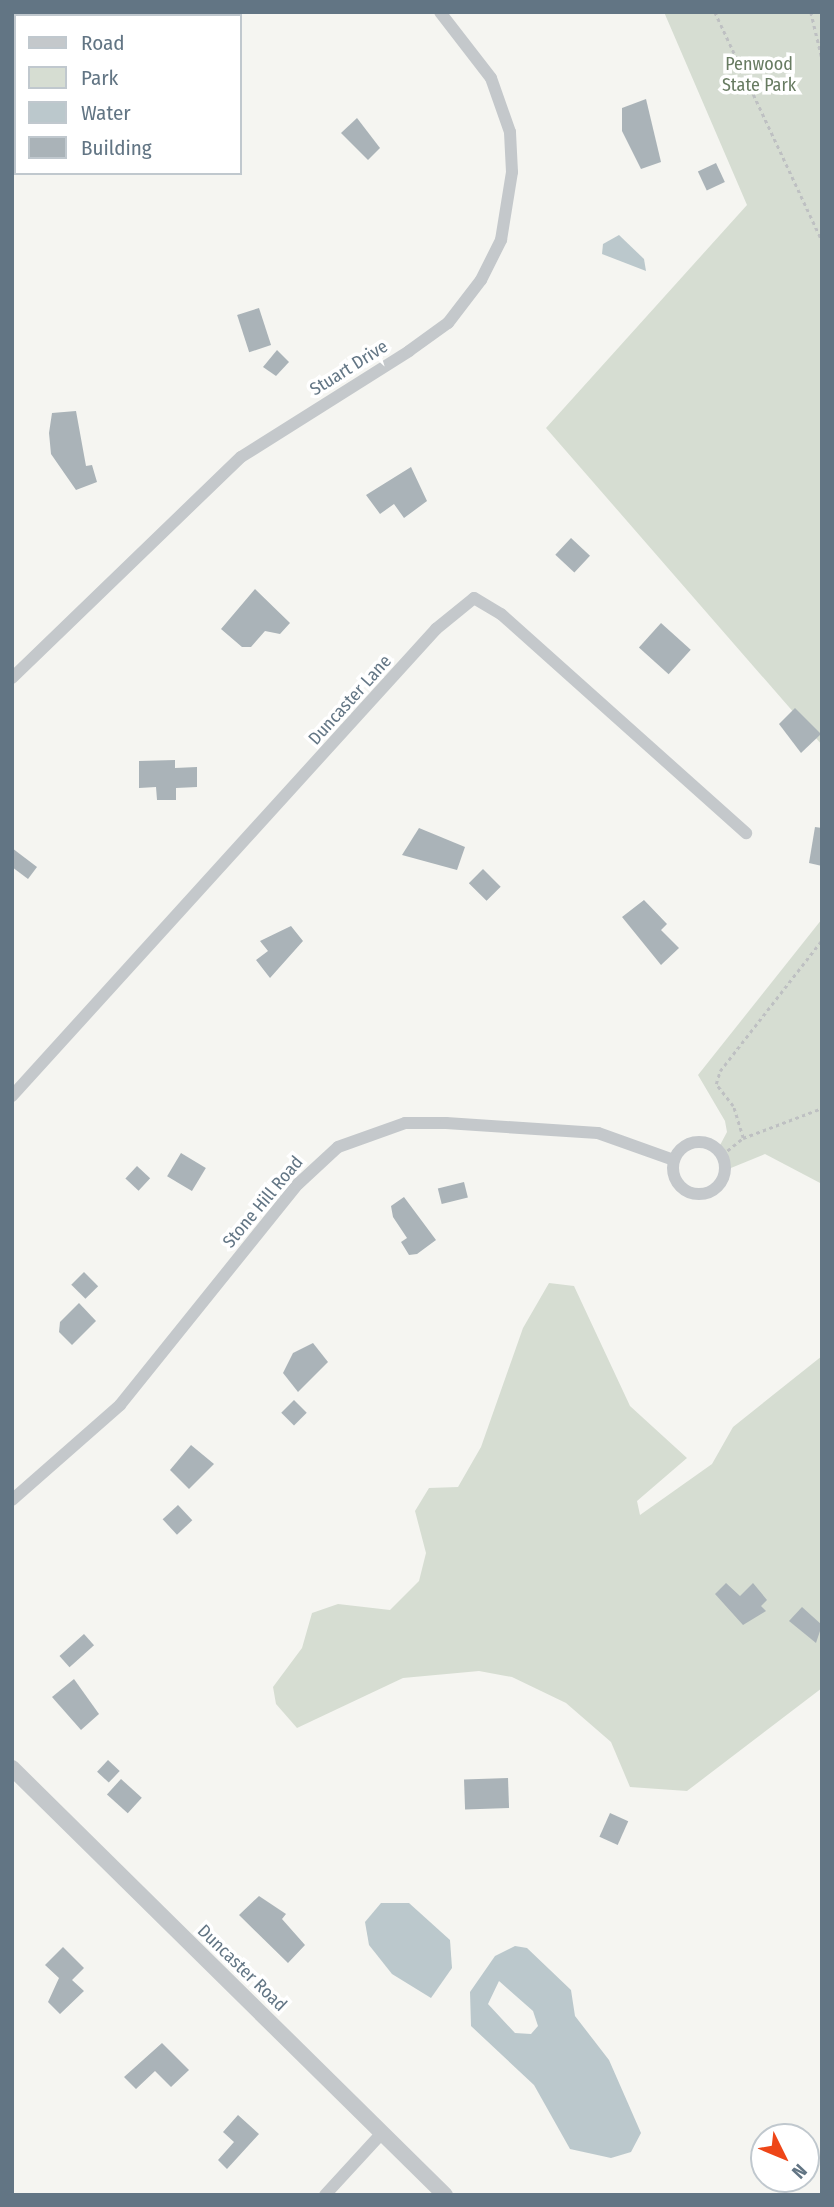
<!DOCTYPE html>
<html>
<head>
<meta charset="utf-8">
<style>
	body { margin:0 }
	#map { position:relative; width:834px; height:2207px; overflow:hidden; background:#f5f5f1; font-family:"Fira Sans Condensed",sans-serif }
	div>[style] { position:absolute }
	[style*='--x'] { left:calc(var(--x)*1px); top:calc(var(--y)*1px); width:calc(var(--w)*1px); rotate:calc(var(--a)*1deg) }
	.green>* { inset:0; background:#d6ddd2 }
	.water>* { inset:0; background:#bbc8cc }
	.building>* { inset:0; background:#aab3b8; transform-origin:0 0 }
	.path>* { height:2.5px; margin-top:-1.25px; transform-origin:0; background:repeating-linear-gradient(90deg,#bec0c2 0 3.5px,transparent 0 7px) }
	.minor>* { height:12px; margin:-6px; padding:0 6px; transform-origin:6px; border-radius:6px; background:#c4c8cb }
	.minor>.ring { margin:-6px; padding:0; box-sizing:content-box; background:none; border:12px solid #c4c8cb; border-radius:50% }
	.tertiary>* { height:16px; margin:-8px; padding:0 8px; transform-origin:8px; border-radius:8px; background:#c4c8cb }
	span { translate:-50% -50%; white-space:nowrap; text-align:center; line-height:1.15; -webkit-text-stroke:7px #fff; paint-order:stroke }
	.park-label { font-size:18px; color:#677b61 }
	.street-label { font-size:18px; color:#627584 }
	.frame { position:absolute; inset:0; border:14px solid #627584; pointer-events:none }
	.legend { position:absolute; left:14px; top:14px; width:228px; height:161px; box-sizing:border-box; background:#fff; border:2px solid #c0c8ce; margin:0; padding:9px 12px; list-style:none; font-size:21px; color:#627584 }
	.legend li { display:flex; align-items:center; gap:14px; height:35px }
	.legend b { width:35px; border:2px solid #c0c8ce }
	.north { position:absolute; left:750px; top:2123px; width:70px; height:70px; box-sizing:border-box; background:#fff; border:2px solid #c0c8ce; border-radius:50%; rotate:133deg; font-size:19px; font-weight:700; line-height:28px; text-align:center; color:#627584 }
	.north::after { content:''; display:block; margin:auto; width:24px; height:32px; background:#ee4618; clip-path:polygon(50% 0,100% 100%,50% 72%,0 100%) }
</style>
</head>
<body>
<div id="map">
	<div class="green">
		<i style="clip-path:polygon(664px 12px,822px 12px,822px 745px,546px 428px,747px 205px)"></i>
		<i style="clip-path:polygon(822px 919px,822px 1184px,765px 1154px,726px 1170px,718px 1149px,727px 1132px,725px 1121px,698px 1075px)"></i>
		<i style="clip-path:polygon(549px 1283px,574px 1286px,630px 1406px,687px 1458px,637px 1501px,640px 1515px,712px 1464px,733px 1427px,822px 1356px,822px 1688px,687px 1791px,630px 1787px,611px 1742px,566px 1703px,512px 1677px,479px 1671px,403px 1678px,297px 1728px,276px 1704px,273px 1687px,302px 1648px,312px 1613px,338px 1604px,390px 1610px,419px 1581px,426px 1553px,415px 1511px,429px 1488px,458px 1487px,481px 1447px,523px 1328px)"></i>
	</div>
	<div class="water">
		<i style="clip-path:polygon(619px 235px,644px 259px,646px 271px,602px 254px,603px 244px)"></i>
		<i style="clip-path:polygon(381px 1903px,409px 1903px,450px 1940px,452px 1968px,431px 1998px,392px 1974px,369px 1945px,365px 1922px)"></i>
		<i style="clip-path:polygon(evenodd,515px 1946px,527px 1948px,571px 1990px,575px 2016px,609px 2060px,641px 2133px,631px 2152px,611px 2158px,570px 2149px,534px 2085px,471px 2026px,470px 1992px,495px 1956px,515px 1946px,499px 1981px,533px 2011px,538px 2026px,531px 2034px,515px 2033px,488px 2004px,499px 1981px)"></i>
	</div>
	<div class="building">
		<i style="clip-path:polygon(646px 99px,661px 162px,641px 169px,622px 131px,622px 108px)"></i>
		<i style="clip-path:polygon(357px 118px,380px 148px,368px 160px,341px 133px)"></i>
		<i style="left:716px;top:163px;width:21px;height:20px;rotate:65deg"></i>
		<i style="left:259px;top:308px;width:39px;height:23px;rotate:72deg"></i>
		<i style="clip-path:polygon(277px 350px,289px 362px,276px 376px,263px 367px)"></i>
		<i style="clip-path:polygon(76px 411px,86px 466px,92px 465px,97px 482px,76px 490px,51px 454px,49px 433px,52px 413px)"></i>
		<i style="clip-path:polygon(411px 467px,427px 501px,404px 518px,394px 504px,380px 514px,366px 495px)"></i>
		<i style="left:571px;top:538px;width:26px;height:23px;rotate:43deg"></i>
		<i style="clip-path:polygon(255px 589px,290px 623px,280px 634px,265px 631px,251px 647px,242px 647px,221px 629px)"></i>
		<i style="left:661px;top:623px;width:40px;height:33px;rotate:42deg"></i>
		<i style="clip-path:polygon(795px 708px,821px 734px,801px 753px,779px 724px)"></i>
		<i style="clip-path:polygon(175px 760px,175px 768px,197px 767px,197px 787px,176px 788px,176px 800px,157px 800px,156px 787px,139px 788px,139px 761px)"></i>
		<i style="clip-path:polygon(815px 827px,822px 828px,822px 866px,809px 863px)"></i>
		<i style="clip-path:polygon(419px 828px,465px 847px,457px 870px,402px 855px)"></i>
		<i style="clip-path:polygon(12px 848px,37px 867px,28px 879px,12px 867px)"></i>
		<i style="left:483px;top:869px;width:25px;height:20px;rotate:45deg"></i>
		<i style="clip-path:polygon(644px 900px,667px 924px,661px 930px,679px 948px,661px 965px,622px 917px)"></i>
		<i style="clip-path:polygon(291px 926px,303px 941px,270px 978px,256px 960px,268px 951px,260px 941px)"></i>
		<i style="left:181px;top:1153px;width:29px;height:27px;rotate:31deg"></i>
		<i style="left:137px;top:1166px;width:18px;height:17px;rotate:43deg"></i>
		<i style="left:464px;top:1182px;width:16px;height:27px;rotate:76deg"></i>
		<i style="clip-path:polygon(404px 1197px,436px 1240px,417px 1254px,409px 1255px,401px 1242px,407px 1238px,393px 1217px,391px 1206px)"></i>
		<i style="left:84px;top:1272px;width:20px;height:18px;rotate:45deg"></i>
		<i style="clip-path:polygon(79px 1303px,96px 1321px,72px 1345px,59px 1332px,60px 1322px)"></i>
		<i style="clip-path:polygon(313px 1343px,328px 1362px,298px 1392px,283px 1373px,293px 1353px)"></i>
		<i style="left:294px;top:1400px;width:18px;height:18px;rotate:45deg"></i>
		<i style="clip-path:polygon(191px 1445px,214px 1464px,189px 1489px,170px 1470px)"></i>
		<i style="left:178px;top:1505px;width:21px;height:21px;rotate:47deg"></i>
		<i style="clip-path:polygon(726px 1583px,740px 1596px,753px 1583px,767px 1600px,761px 1606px,766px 1611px,743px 1625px,715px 1594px)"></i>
		<i style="clip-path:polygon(802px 1607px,822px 1625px,816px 1643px,789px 1621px)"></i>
		<i style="left:84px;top:1634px;width:15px;height:33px;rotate:48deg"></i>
		<i style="clip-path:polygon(74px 1679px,99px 1714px,81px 1730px,52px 1697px)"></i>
		<i style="left:108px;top:1760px;width:16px;height:16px;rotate:43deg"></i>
		<i style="left:508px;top:1778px;width:30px;height:44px;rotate:88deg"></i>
		<i style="left:121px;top:1779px;width:28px;height:21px;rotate:42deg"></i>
		<i style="left:610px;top:1813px;width:20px;height:26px;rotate:24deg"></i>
		<i style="clip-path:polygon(259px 1896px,286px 1914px,282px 1919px,305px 1945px,288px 1963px,239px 1915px)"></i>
		<i style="clip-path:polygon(63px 1947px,84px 1968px,72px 1980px,84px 1991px,60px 2014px,48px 2002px,59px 1978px,45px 1965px)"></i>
		<i style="clip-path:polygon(162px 2043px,189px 2070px,171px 2087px,155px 2071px,136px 2089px,124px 2077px)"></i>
		<i style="clip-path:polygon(238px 2115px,259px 2134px,227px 2169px,218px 2160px,234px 2142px,223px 2132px)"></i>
	</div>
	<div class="path">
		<i style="--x:715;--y:12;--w:252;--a:64.9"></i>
		<i style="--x:811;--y:12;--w:47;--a:76.6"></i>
		<i style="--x:743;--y:1138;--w:85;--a:-20.8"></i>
		<i style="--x:722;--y:1155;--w:27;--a:-39"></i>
		<i style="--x:743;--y:1138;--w:34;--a:-107"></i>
		<i style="--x:733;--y:1106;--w:28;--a:-128"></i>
		<i style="--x:716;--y:1084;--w:14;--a:-73"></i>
		<i style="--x:720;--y:1071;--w:166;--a:-52.1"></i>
	</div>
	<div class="minor">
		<i style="--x:12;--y:678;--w:318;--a:-44"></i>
		<i style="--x:241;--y:457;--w:199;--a:-32.2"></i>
		<i style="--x:409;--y:351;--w:48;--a:-35.7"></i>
		<i style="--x:448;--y:323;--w:54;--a:-52.5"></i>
		<i style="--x:481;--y:280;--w:45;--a:-63.4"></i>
		<i style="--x:501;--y:240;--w:69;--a:-80.8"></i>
		<i style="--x:512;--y:172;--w:40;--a:-92.9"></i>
		<i style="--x:510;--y:132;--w:57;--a:-109.4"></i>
		<i style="--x:491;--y:78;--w:83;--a:-127.7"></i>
		<i style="--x:12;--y:1096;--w:631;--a:-47.76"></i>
		<i style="--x:436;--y:629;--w:49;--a:-39.2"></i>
		<i style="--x:474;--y:598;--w:31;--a:31"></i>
		<i style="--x:501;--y:614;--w:329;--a:41.8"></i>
		<i class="ring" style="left:673px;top:1142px;width:40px;height:40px"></i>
		<i style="--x:12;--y:1500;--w:144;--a:-41.3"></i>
		<i style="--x:120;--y:1405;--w:284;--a:-51.2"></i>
		<i style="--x:298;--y:1184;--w:54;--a:-42.8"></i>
		<i style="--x:338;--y:1147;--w:71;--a:-19.7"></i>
		<i style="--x:405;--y:1123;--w:41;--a:0"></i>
		<i style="--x:446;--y:1123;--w:152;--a:3.8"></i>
		<i style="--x:598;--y:1133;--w:77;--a:19.6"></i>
		<i style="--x:325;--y:2195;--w:84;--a:-47.4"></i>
	</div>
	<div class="tertiary">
		<i style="--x:12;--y:1768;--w:608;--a:44.6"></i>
	</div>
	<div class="park-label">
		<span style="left:759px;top:75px">Penwood<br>State Park</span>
	</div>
	<div class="street-label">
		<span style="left:349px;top:368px;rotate:-32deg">Stuart Drive</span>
		<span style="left:350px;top:700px;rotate:-48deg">Duncaster Lane</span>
		<span style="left:263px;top:1202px;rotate:-50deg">Stone Hill Road</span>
		<span style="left:242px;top:1968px;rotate:44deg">Duncaster Road</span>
	</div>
	<div class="frame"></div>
	<ul class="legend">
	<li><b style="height:9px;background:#c4c8cb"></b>Road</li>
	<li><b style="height:19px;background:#d6ddd2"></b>Park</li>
	<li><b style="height:19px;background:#bbc8cc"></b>Water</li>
	<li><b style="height:19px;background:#aab3b8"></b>Building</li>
	</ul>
	<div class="north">N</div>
</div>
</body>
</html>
